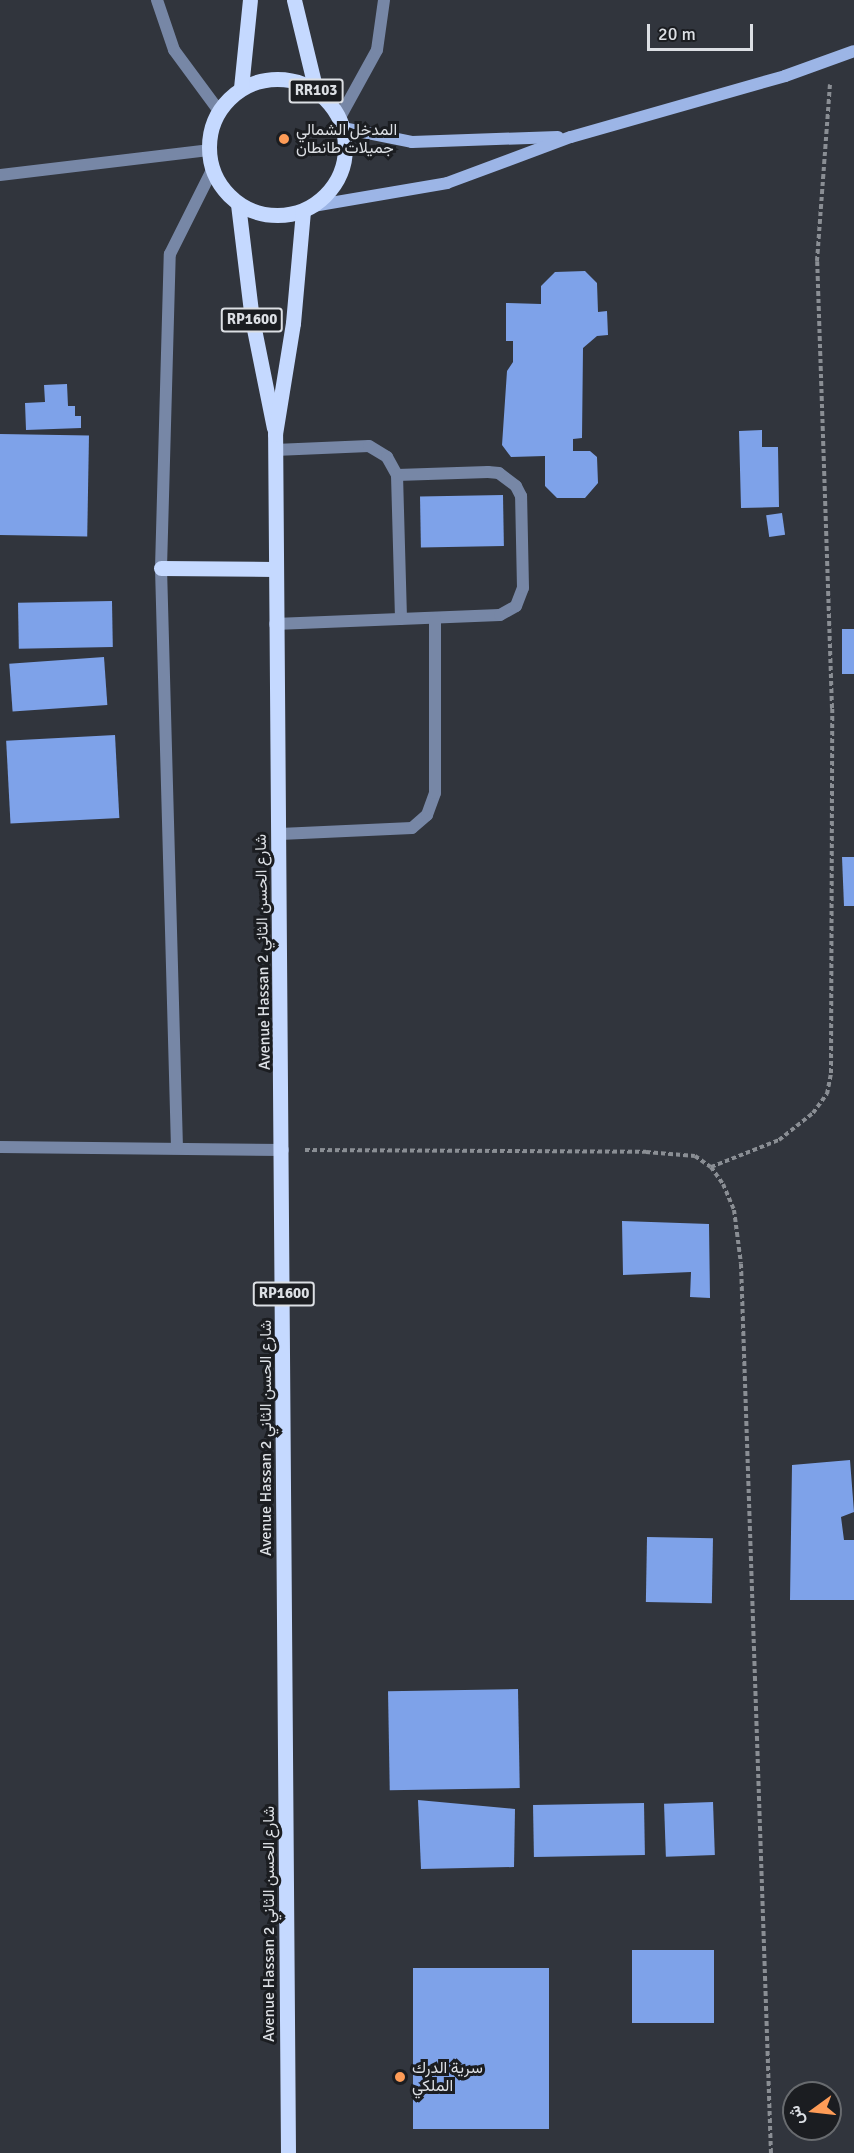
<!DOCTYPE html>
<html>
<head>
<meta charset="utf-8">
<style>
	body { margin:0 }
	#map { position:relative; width:854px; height:2153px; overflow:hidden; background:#31353d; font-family:Signika,Vazirmatn,sans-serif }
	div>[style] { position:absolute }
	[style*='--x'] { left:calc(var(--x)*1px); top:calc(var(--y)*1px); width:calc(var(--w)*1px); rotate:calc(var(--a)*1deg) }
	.building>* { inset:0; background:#7ea2e9; transform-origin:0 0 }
	.path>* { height:4px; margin-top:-2px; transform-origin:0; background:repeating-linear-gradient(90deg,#8a8e94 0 4.5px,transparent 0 7.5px) }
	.lane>* { height:12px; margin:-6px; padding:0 6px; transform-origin:6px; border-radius:6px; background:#7787a6 }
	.street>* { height:12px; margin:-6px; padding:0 6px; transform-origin:6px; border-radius:6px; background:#7787a6 }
	.secondary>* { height:12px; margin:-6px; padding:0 6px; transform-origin:6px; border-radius:6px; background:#9cb5e6 }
	.primary>* { height:15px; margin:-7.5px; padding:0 7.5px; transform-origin:7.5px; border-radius:7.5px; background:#c5d9ff }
	.primary>.ring { margin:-7.5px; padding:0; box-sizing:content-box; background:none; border:15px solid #c5d9ff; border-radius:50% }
	.dots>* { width:16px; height:16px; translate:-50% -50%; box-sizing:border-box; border:3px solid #1b1d21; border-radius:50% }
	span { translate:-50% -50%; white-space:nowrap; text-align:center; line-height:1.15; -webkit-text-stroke:6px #1b1d21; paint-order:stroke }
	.shield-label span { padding:2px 4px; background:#1b1d21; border:2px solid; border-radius:4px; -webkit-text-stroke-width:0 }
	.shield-label { font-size:15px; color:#dcdfe4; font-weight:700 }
	.poi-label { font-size:16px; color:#dcdfe4 }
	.left { translate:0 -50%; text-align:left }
	.street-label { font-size:16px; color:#dcdfe4 }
	.north { position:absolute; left:782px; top:2081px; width:60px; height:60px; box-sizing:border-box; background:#1b1d21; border:2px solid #686b6f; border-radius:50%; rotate:255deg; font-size:16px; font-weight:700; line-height:24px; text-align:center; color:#dcdfe4 }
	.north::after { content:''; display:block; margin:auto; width:21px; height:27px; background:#fe9c57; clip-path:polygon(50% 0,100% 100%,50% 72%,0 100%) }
	.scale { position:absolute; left:647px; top:24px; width:106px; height:27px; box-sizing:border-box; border:3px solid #dcdfe4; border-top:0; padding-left:8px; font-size:18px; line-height:21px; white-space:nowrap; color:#dcdfe4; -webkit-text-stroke:4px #1b1d21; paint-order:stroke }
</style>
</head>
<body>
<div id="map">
	<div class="building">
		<i style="clip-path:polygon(585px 271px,597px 283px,598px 312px,607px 311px,608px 335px,597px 336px,583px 348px,582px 438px,573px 439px,573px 451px,590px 451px,597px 457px,598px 483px,585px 498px,557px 498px,545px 486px,545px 456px,511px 457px,502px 445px,507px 371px,513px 362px,513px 341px,506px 341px,506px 303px,541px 304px,541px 286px,555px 272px)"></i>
		<i style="clip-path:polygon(67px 384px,68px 406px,75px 406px,75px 416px,81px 416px,81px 428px,26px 430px,25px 403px,45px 402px,44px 385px)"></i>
		<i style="clip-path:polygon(762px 430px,762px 447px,778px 447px,779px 507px,741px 508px,739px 431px)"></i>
		<i style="left:0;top:434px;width:89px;height:101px;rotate:1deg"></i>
		<i style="left:503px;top:495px;width:51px;height:83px;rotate:89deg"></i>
		<i style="left:782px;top:513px;width:22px;height:16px;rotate:82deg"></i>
		<i style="left:112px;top:601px;width:46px;height:94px;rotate:89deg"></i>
		<i style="left:842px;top:629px;width:12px;height:45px"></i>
		<i style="left:104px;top:657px;width:48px;height:95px;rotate:86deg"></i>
		<i style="left:115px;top:735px;width:83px;height:109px;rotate:87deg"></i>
		<i style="clip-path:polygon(842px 857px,854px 857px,854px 906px,844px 906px)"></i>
		<i style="clip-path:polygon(622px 1221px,709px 1224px,710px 1298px,690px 1297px,691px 1272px,623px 1275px)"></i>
		<i style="clip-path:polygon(850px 1460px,854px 1512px,841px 1517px,844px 1540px,854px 1540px,854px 1600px,790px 1600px,792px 1465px)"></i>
		<i style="left:647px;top:1537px;width:66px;height:65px;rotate:1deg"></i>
		<i style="left:518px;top:1689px;width:99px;height:130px;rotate:89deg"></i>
		<i style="clip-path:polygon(418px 1800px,515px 1809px,514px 1867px,421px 1869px)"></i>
		<i style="left:713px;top:1802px;width:53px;height:49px;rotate:88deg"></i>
		<i style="left:644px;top:1803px;width:52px;height:111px;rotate:89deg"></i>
		<i style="left:632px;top:1950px;width:82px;height:73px"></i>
		<i style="left:549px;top:1968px;width:161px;height:136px;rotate:90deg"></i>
	</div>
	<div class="path">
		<i style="--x:305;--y:1150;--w:341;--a:0.3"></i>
		<i style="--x:646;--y:1152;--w:49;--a:4.7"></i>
		<i style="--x:695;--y:1156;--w:19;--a:35"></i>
		<i style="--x:711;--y:1167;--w:21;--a:55"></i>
		<i style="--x:723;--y:1184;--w:28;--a:67"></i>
		<i style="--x:734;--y:1210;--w:54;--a:82.6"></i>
		<i style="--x:741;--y:1264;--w:890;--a:88.07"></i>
		<i style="--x:711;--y:1167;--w:73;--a:-21.7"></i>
		<i style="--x:779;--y:1140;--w:43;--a:-38.5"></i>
		<i style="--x:813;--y:1113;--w:24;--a:-54"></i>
		<i style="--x:827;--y:1094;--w:21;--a:-79"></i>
		<i style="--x:831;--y:1073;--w:365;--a:-89.8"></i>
		<i style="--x:832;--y:708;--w:447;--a:-91.9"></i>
		<i style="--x:817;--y:261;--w:177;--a:-85.8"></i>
	</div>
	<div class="lane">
		<i style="--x:275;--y:450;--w:94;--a:-2.4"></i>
		<i style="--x:369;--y:446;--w:21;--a:31"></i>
		<i style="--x:387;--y:457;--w:21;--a:61"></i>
		<i style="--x:397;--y:475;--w:144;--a:88.4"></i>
		<i style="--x:275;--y:624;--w:225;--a:-2.3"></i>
		<i style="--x:500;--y:615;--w:18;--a:-29"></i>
		<i style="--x:516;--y:606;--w:19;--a:-69"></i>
		<i style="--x:523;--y:588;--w:92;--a:-91.2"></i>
		<i style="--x:521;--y:496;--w:11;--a:-117"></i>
		<i style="--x:516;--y:486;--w:21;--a:-143"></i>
		<i style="--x:499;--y:473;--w:11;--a:-175"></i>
		<i style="--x:488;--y:472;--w:91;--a:178.1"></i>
		<i style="--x:280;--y:834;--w:132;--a:-2.6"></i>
		<i style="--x:412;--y:828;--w:20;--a:-41"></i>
		<i style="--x:427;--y:815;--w:23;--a:-70"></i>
		<i style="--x:435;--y:793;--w:175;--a:-90"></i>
	</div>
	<div class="street">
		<i style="--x:157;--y:0;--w:53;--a:71.2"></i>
		<i style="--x:174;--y:50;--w:76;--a:53.6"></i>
		<i style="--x:339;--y:119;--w:79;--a:-61.2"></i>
		<i style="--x:377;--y:50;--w:50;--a:-82"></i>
		<i style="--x:0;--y:175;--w:210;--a:-6.8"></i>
		<i style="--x:0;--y:1147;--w:283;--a:0.6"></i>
		<i style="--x:177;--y:1148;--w:580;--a:-91.58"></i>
		<i style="--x:161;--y:568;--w:314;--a:-88.4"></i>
		<i style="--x:170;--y:254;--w:94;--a:-63.4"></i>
	</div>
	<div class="secondary">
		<i style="--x:343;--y:128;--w:70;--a:11.5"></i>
		<i style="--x:412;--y:142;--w:146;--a:-2"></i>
		<i style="--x:313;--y:206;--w:136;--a:-9.7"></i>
		<i style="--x:447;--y:183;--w:132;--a:-20.4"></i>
		<i style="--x:571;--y:137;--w:223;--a:-15.9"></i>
		<i style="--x:785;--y:76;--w:73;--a:-19.9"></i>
	</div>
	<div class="primary">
		<i style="--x:294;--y:0;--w:94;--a:76.4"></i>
		<i class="ring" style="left:209px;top:79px;width:121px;height:121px"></i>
		<i style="--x:241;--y:88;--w:88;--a:-84.2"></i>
		<i style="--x:238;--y:204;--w:116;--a:83.1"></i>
		<i style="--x:252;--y:319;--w:111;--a:78.6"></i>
		<i style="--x:161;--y:568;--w:113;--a:0.5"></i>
		<i style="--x:288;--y:2153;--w:1719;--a:-90.43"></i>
		<i style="--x:275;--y:434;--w:112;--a:-80.8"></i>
		<i style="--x:293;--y:323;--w:112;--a:-84.9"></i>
	</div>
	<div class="dots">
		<i style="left:284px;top:139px;background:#fe9c57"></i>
		<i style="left:400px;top:2077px;background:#fe9c57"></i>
	</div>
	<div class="shield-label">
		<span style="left:316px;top:91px">RR103</span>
		<span style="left:252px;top:320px">RP1600</span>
		<span style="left:284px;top:1294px">RP1600</span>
	</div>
	<div class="poi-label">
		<span class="left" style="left:296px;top:139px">المدخل الشمالي<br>جميلات طانطان</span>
		<span class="left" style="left:412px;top:2077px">سرية الدرك<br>الملكي</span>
	</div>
	<div class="street-label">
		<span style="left:263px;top:952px;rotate:-91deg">Avenue Hassan 2 شارع الحسن الثاني</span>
		<span style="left:266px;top:1438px;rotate:-90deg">Avenue Hassan 2 شارع الحسن الثاني</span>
		<span style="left:269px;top:1924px;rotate:-90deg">Avenue Hassan 2 شارع الحسن الثاني</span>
	</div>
	<div class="north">ش</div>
	<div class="scale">20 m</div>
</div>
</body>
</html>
